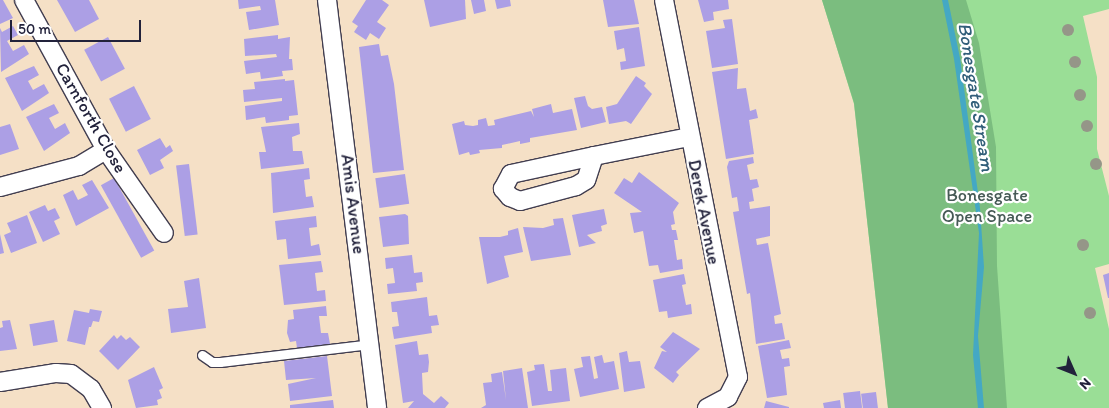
<!DOCTYPE html>
<html>
<head>
<meta charset="utf-8">
<style>
	body { margin:0 }
	#map { position:relative; width:1109px; height:408px; overflow:hidden; background:#f5e0c6; font-family:Itim,sans-serif }
	div>[style] { position:absolute }
	[style*='--x'] { left:calc(var(--x)*1px); top:calc(var(--y)*1px); width:calc(var(--w)*1px); rotate:calc(var(--a)*1deg) }
	.green>* { inset:0; background:#9ade96 }
	.forest>* { inset:0; background:#7bbd7f }
	.water>* { inset:0; background:#44a8c4 }
	.building>* { inset:0; background:#ac9fe5; transform-origin:0 0 }
	.roads { filter:drop-shadow(1px 0 #423e50) drop-shadow(-1px 0 #423e50) drop-shadow(0 1px #423e50) drop-shadow(0 -1px #423e50) }
	.service>* { height:9px; margin:-4.5px; padding:0 4.5px; transform-origin:4.5px; border-radius:4.5px; background:#fff }
	.minor>* { height:18px; margin:-9px; padding:0 9px; transform-origin:9px; border-radius:9px; background:#fff }
	.trees>* { width:12px; height:12px; margin:-6px; border-radius:50%; background:#959688 }
	span { translate:-50% -50%; white-space:nowrap; text-align:center; line-height:1.15; -webkit-text-stroke:4.5px #fff; paint-order:stroke }
	.street-label { font-size:18px; color:#22223b }
	.park-label { font-size:18px; color:#465a56 }
	.water-label { font-size:19px; color:#315e79; font-style:italic }
	.north { position:absolute; left:1049px; top:348px; width:50px; height:50px; -webkit-text-stroke:4px #fff; paint-order:stroke; rotate:134deg; font-size:14px; font-weight:700; line-height:20px; text-align:center; color:#22223b }
	.north::after { content:''; display:block; margin:auto; width:18px; height:22px; background:#22223b; clip-path:polygon(50% 0,100% 100%,50% 72%,0 100%) }
	.scale { position:absolute; left:10px; top:20px; width:131px; height:22px; box-sizing:border-box; border:2px solid #22223b; border-top:0; padding-left:6px; font-size:15px; line-height:18px; white-space:nowrap; color:#22223b; -webkit-text-stroke:4px #fff; paint-order:stroke }
</style>
</head>
<body>
<div id="map">
	<div class="green">
		<i style="clip-path:polygon(822px 0,1109px 0,1109px 9px,1083px 16px,1097px 77px,1097px 149px,1109px 196px,1109px 264px,1095px 268px,1109px 329px,1109px 408px,888px 408px,854px 104px)"></i>
	</div>
	<div class="forest">
		<i style="clip-path:polygon(822px 0,966px 0,979px 43px,996px 147px,997px 266px,1007px 408px,888px 408px,854px 103px)"></i>
	</div>
	<div class="water">
		<i style="clip-path:polygon(942px 0,948px 0,960px 58px,980px 208px,984px 267px,978px 336px,984px 408px,978px 408px,973px 355px,979px 233px,954px 59px)"></i>
	</div>
	<div class="building">
		<i style="clip-path:polygon(0 0,3px 0,13px 18px,0 24px)"></i>
		<i style="clip-path:polygon(57px 0,89px 0,99px 19px,75px 32px)"></i>
		<i style="clip-path:polygon(238px 0,275px 0,279px 25px,249px 30px,246px 12px,261px 10px,260px 6px,239px 9px)"></i>
		<i style="clip-path:polygon(366px 0,382px 0,389px 5px,377px 22px,386px 28px,379px 39px,370px 33px,366px 40px,354px 32px,358px 26px,352px 22px)"></i>
		<i style="clip-path:polygon(424px 0,465px 0,466px 19px,430px 27px)"></i>
		<i style="clip-path:polygon(471px 0,484px 0,486px 11px,474px 14px)"></i>
		<i style="clip-path:polygon(495px 0,510px 0,511px 6px,497px 9px)"></i>
		<i style="clip-path:polygon(603px 0,634px 0,639px 24px,608px 27px)"></i>
		<i style="clip-path:polygon(698px 0,728px 0,729px 9px,713px 12px,714px 20px,704px 22px)"></i>
		<i style="clip-path:polygon(732px 19px,738px 64px,712px 68px,706px 31px,725px 28px,723px 20px)"></i>
		<i style="clip-path:polygon(13px 26px,18px 35px,7px 41px,13px 51px,24px 45px,29px 54px,1px 72px,0 28px,2px 32px)"></i>
		<i style="clip-path:polygon(639px 27px,645px 66px,621px 70px,620px 62px,626px 61px,624px 48px,617px 50px,614px 31px)"></i>
		<i style="clip-path:polygon(278px 35px,278px 39px,290px 37px,289px 59px,292px 59px,293px 70px,282px 71px,283px 76px,261px 79px,260px 72px,246px 74px,244px 61px,277px 57px,276px 54px,245px 56px,244px 39px)"></i>
		<i style="left:108px;top:37px;width:36px;height:27px;rotate:62deg"></i>
		<i style="clip-path:polygon(379px 44px,381px 56px,388px 55px,394px 84px,404px 170px,373px 173px,359px 47px)"></i>
		<i style="clip-path:polygon(34px 66px,39px 75px,28px 81px,33px 90px,44px 84px,49px 93px,22px 111px,5px 78px)"></i>
		<i style="clip-path:polygon(738px 68px,737px 89px,746px 88px,750px 111px,756px 109px,758px 118px,749px 120px,754px 154px,726px 159px,712px 72px)"></i>
		<i style="clip-path:polygon(636px 76px,646px 83px,644px 86px,652px 94px,631px 124px,626px 121px,609px 124px,606px 107px,617px 104px)"></i>
		<i style="clip-path:polygon(285px 79px,285px 81px,294px 80px,298px 115px,289px 116px,289px 120px,266px 123px,265px 117px,246px 120px,245px 106px,282px 101px,282px 98px,244px 102px,243px 90px,255px 89px,254px 82px)"></i>
		<i style="left:134px;top:86px;width:37px;height:28px;rotate:63deg"></i>
		<i style="clip-path:polygon(585px 96px,588px 106px,592px 109px,602px 107px,606px 122px,581px 128px,574px 98px)"></i>
		<i style="clip-path:polygon(54px 104px,59px 113px,49px 118px,55px 129px,65px 123px,70px 133px,44px 151px,26px 117px)"></i>
		<i style="clip-path:polygon(551px 104px,553px 113px,572px 109px,577px 130px,530px 138px,530px 142px,520px 144px,520px 141px,502px 145px,502px 148px,479px 150px,480px 153px,470px 155px,469px 152px,459px 155px,452px 124px,464px 121px,465px 125px,473px 126px,478px 125px,478px 120px,486px 118px,488px 126px,495px 125px,494px 120px,531px 111px,534px 117px,532px 109px)"></i>
		<i style="clip-path:polygon(299px 123px,300px 134px,292px 137px,293px 151px,302px 151px,304px 164px,261px 169px,259px 152px,266px 152px,261px 127px)"></i>
		<i style="clip-path:polygon(10px 124px,19px 149px,0 155px,0 127px)"></i>
		<i style="clip-path:polygon(160px 138px,166px 148px,170px 145px,173px 151px,160px 160px,164px 168px,150px 175px,137px 150px)"></i>
		<i style="clip-path:polygon(753px 157px,754px 163px,747px 165px,750px 180px,757px 179px,759px 187px,752px 189px,754px 201px,749px 202px,750px 209px,770px 206px,770px 236px,756px 239px,757px 245px,768px 243px,781px 314px,774px 316px,775px 324px,782px 323px,785px 339px,756px 344px,750px 293px,747px 294px,733px 212px,739px 211px,737px 197px,732px 198px,727px 167px,729px 161px)"></i>
		<i style="left:189px;top:164px;width:71px;height:13px;rotate:83deg"></i>
		<i style="clip-path:polygon(309px 168px,310px 179px,304px 180px,306px 197px,312px 196px,314px 207px,273px 213px,271px 173px)"></i>
		<i style="clip-path:polygon(639px 172px,679px 203px,673px 212px,675px 224px,671px 225px,672px 230px,676px 230px,678px 240px,674px 240px,677px 260px,682px 259px,683px 269px,660px 273px,658px 265px,649px 266px,643px 231px,634px 233px,630px 213px,642px 212px,614px 193px,624px 178px,632px 183px)"></i>
		<i style="left:405px;top:174px;width:30px;height:30px;rotate:82deg"></i>
		<i style="left:114px;top:178px;width:83px;height:15px;rotate:61deg"></i>
		<i style="clip-path:polygon(92px 180px,109px 208px,76px 226px,63px 195px,73px 190px,78px 200px,88px 195px,82px 185px)"></i>
		<i style="clip-path:polygon(45px 205px,48px 211px,55px 208px,60px 218px,54px 221px,60px 234px,43px 242px,29px 212px)"></i>
		<i style="clip-path:polygon(604px 209px,607px 224px,601px 226px,602px 231px,587px 235px,596px 243px,579px 247px,572px 215px)"></i>
		<i style="clip-path:polygon(405px 214px,408px 216px,409px 244px,383px 247px,379px 217px)"></i>
		<i style="clip-path:polygon(27px 215px,37px 243px,11px 253px,4px 235px,11px 232px,7px 223px)"></i>
		<i style="clip-path:polygon(316px 216px,317px 227px,309px 228px,311px 246px,319px 244px,321px 255px,288px 259px,286px 239px,277px 240px,275px 221px)"></i>
		<i style="clip-path:polygon(563px 218px,571px 255px,531px 261px,523px 227px,543px 228px,554px 225px,553px 219px)"></i>
		<i style="clip-path:polygon(518px 228px,523px 252px,504px 256px,509px 277px,487px 284px,479px 237px,500px 237px,508px 235px,508px 231px)"></i>
		<i style="clip-path:polygon(0 234px,4px 253px,0 254px)"></i>
		<i style="clip-path:polygon(412px 255px,414px 273px,422px 272px,423px 282px,416px 283px,417px 291px,388px 294px,387px 284px,395px 283px,393px 268px,386px 269px,385px 258px)"></i>
		<i style="clip-path:polygon(321px 261px,323px 272px,315px 273px,317px 291px,325px 290px,326px 301px,284px 305px,279px 265px)"></i>
		<i style="clip-path:polygon(1109px 273px,1109px 298px,1108px 298px,1103px 275px)"></i>
		<i style="clip-path:polygon(684px 274px,686px 284px,682px 285px,686px 305px,691px 304px,692px 314px,668px 318px,667px 311px,659px 312px,653px 280px)"></i>
		<i style="clip-path:polygon(199px 278px,206px 328px,171px 333px,168px 309px,188px 307px,184px 281px)"></i>
		<i style="clip-path:polygon(427px 297px,429px 316px,437px 315px,439px 325px,431px 326px,432px 333px,394px 339px,392px 327px,399px 326px,397px 312px,392px 312px,391px 302px)"></i>
		<i style="clip-path:polygon(326px 306px,327px 316px,319px 316px,321px 333px,328px 333px,330px 344px,297px 348px,296px 341px,290px 342px,287px 333px,288px 320px,294px 319px,293px 310px)"></i>
		<i style="clip-path:polygon(90px 309px,102px 311px,99px 322px,93px 321px,91px 327px,89px 327px,85px 345px,67px 341px,74px 310px,89px 313px)"></i>
		<i style="clip-path:polygon(10px 320px,17px 349px,0 351px,0 328px,3px 327px,2px 321px)"></i>
		<i style="left:54px;top:320px;width:22px;height:25px;rotate:80deg"></i>
		<i style="clip-path:polygon(673px 332px,700px 349px,676px 372px,679px 375px,673px 383px,654px 368px,662px 351px,667px 352px,660px 347px)"></i>
		<i style="clip-path:polygon(114px 335px,117px 339px,121px 335px,126px 340px,130px 337px,140px 347px,118px 370px,99px 351px)"></i>
		<i style="clip-path:polygon(789px 340px,791px 348px,780px 350px,782px 359px,789px 358px,790px 366px,784px 367px,787px 395px,767px 398px,758px 346px)"></i>
		<i style="clip-path:polygon(417px 341px,419px 355px,428px 354px,429px 362px,428px 372px,422px 373px,423px 394px,434px 403px,441px 396px,449px 403px,445px 408px,408px 408px,414px 401px,403px 403px,395px 345px)"></i>
		<i style="clip-path:polygon(627px 351px,629px 362px,640px 361px,645px 388px,624px 392px,619px 353px)"></i>
		<i style="clip-path:polygon(602px 355px,604px 363px,614px 361px,619px 389px,580px 397px,574px 369px,583px 367px,581px 357px,590px 356px,594px 379px,598px 378px,594px 357px)"></i>
		<i style="clip-path:polygon(327px 356px,332px 396px,290px 401px,288px 384px,316px 378px,286px 380px,284px 361px)"></i>
		<i style="clip-path:polygon(544px 364px,548px 391px,552px 391px,550px 370px,566px 368px,570px 401px,532px 406px,527px 372px,535px 370px,534px 365px)"></i>
		<i style="clip-path:polygon(154px 367px,163px 388px,159px 390px,162px 398px,157px 400px,158px 405px,136px 408px,128px 380px)"></i>
		<i style="clip-path:polygon(522px 368px,528px 408px,481px 408px,486px 405px,483px 383px,492px 382px,491px 374px,502px 372px,506px 400px,503px 371px)"></i>
		<i style="left:860px;top:391px;width:17px;height:17px;rotate:83deg"></i>
		<i style="left:876px;top:392px;width:16px;height:15px;rotate:83deg"></i>
		<i style="clip-path:polygon(333px 400px,334px 408px,290px 408px,290px 405px)"></i>
		<i style="clip-path:polygon(840px 400px,841px 408px,824px 408px,823px 403px)"></i>
		<i style="clip-path:polygon(766px 401px,789px 407px,789px 408px,764px 408px)"></i>
	</div>
	<div class="roads">
		<div class="service">
			<i style="--x:202;--y:355;--w:12;--a:35"></i>
			<i style="--x:212;--y:362;--w:8;--a:0"></i>
			<i style="--x:220;--y:362;--w:151;--a:-6.8"></i>
		</div>
		<div class="minor">
			<i style="--x:24;--y:0;--w:171;--a:61.3"></i>
			<i style="--x:106;--y:150;--w:101;--a:55.1"></i>
			<i style="--x:327;--y:0;--w:411;--a:83"></i>
			<i style="--x:664;--y:0;--w:384;--a:78.9"></i>
			<i style="--x:738;--y:377;--w:22;--a:117"></i>
			<i style="--x:728;--y:397;--w:24;--a:152"></i>
			<i style="--x:594;--y:156;--w:25;--a:108"></i>
			<i style="--x:586;--y:180;--w:12;--a:149"></i>
			<i style="--x:576;--y:186;--w:58;--a:165"></i>
			<i style="--x:520;--y:201;--w:11;--a:-158"></i>
			<i style="--x:510;--y:197;--w:11;--a:-131"></i>
			<i style="--x:503;--y:189;--w:17;--a:-62"></i>
			<i style="--x:511;--y:174;--w:85;--a:-12.2"></i>
			<i style="--x:594;--y:156;--w:97;--a:-11.3"></i>
			<i style="--x:0;--y:187;--w:82;--a:-14.9"></i>
			<i style="--x:79;--y:166;--w:31;--a:-31"></i>
			<i style="--x:0;--y:382;--w:57;--a:-9.1"></i>
			<i style="--x:56;--y:373;--w:15;--a:4"></i>
			<i style="--x:71;--y:374;--w:25;--a:37"></i>
			<i style="--x:91;--y:389;--w:22;--a:60"></i>
		</div>
	</div>
	<div class="trees">
		<i style="left:1068px;top:30px"></i>
		<i style="left:1075px;top:62px"></i>
		<i style="left:1080px;top:95px"></i>
		<i style="left:1087px;top:126px"></i>
		<i style="left:1096px;top:164px"></i>
		<i style="left:1083px;top:245px"></i>
		<i style="left:1090px;top:313px"></i>
	</div>
	<div class="street-label">
		<span style="left:91px;top:118px;rotate:60deg">Carnforth Close</span>
		<span style="left:353px;top:204px;rotate:83deg">Amis Avenue</span>
		<span style="left:704px;top:212px;rotate:79deg">Derek Avenue</span>
	</div>
	<div class="park-label">
		<span style="left:987px;top:206px">Bonesgate<br>Open Space</span>
	</div>
	<div class="water-label">
		<span style="left:976px;top:97px;rotate:81deg">Bonesgate Stream</span>
	</div>
	<div class="north">N</div>
	<div class="scale">50 m</div>
</div>
</body>
</html>
